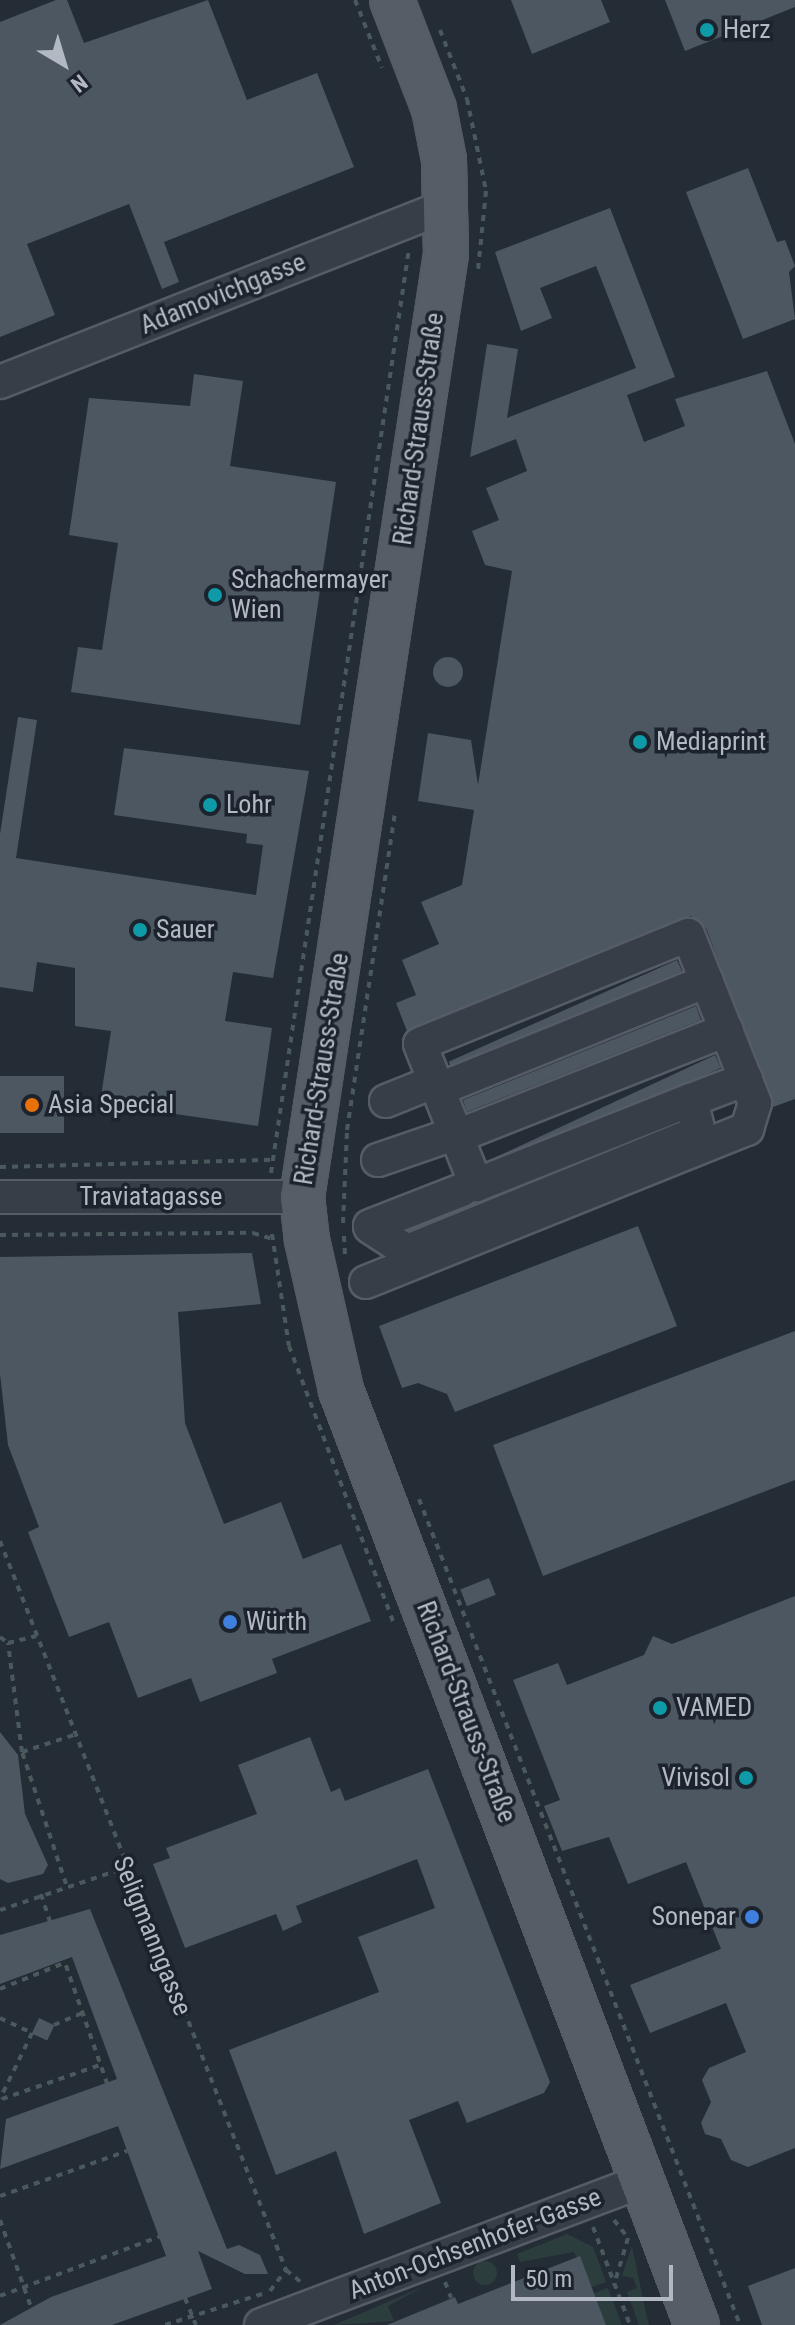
<!DOCTYPE html>
<html>
<head>
<meta charset="utf-8">
<style>
	body { margin:0 }
	#map { position:relative; width:795px; height:2325px; overflow:hidden; background:#242c36; font-family:"Roboto Condensed",sans-serif }
	div>[style] { position:absolute }
	[style*='--x'] { left:calc(var(--x)*1px); top:calc(var(--y)*1px); width:calc(var(--w)*1px); rotate:calc(var(--a)*1deg) }
	.green>* { inset:0; background:#2c3d3d }
	.round { border-radius:50% }
	.building>* { inset:0; background:#4c5762; transform-origin:0 0 }
	.path>* { height:4px; margin-top:-2px; transform-origin:0; background:repeating-linear-gradient(90deg,#4a5a5c 0 6px,transparent 0 12px) }
	.roads { filter:drop-shadow(2px 0 #555c65) drop-shadow(-2px 0 #555c65) drop-shadow(0 2px #555c65) drop-shadow(0 -2px #555c65) }
	.minor>* { height:32px; margin:-16px; padding:0 16px; transform-origin:16px; border-radius:16px; background:#373e47 }
	.major>* { height:42px; margin:-21px; padding:0 21px; transform-origin:21px; border-radius:21px; background:#555d67 }
	.dots>* { width:22px; height:22px; translate:-50% -50%; box-sizing:border-box; border:4px solid #1c232c; border-radius:50% }
	span { translate:-50% -50%; white-space:nowrap; text-align:center; line-height:1.15; -webkit-text-stroke:7px #1c232c; paint-order:stroke }
	.poi-label { font-size:26px; color:#b2b9c3 }
	.left { translate:0 -50%; text-align:left }
	.right { translate:-100% -50%; text-align:right }
	.street-label { font-size:26px; color:#b2b9c3 }
	.north { position:absolute; left:24px; top:24px; width:80px; height:80px; -webkit-text-stroke:6px #1c232c; paint-order:stroke; rotate:142deg; font-size:22px; font-weight:700; line-height:32px; text-align:center; color:#b2b9c3 }
	.north::after { content:''; display:block; margin:auto; width:28px; height:36px; background:#b2b9c3; clip-path:polygon(50% 0,100% 100%,50% 72%,0 100%) }
	.scale { position:absolute; left:511px; top:2265px; width:162px; height:36px; box-sizing:border-box; border:4px solid #b2b9c3; border-top:0; padding-left:10px; font-size:24px; line-height:28px; white-space:nowrap; color:#b2b9c3; -webkit-text-stroke:6px #1c232c; paint-order:stroke }
</style>
</head>
<body>
<div id="map">
	<div class="green">
		<i style="clip-path:polygon(567px 2234px,593px 2247px,606px 2282px,592px 2287px,574px 2252px,520px 2262px,517px 2254px)"></i>
		<i style="clip-path:polygon(632px 2246px,646px 2313px,649px 2325px,639px 2325px,627px 2292px,637px 2288px,633px 2278px,622px 2276px)"></i>
		<i class="round" style="left:473px;top:2261px;width:24px;height:24px"></i>
		<i style="clip-path:polygon(425px 2286px,388px 2306px,394px 2321px,334px 2325px)"></i>
		<i style="clip-path:polygon(608px 2288px,622px 2325px,606px 2325px,594px 2293px)"></i>
	</div>
	<div class="building">
		<i style="clip-path:polygon(56px 0,67px 0,84px 43px,208px 0,247px 100px,317px 73px,354px 167px,164px 242px,179px 282px,162px 289px,129px 204px,27px 244px,55px 315px,0 337px,0 22px)"></i>
		<i style="clip-path:polygon(511px 0,601px 0,610px 22px,532px 54px)"></i>
		<i style="clip-path:polygon(665px 0,795px 0,795px 7px,685px 51px)"></i>
		<i style="clip-path:polygon(748px 168px,777px 242px,785px 240px,795px 266px,789px 272px,795px 319px,743px 339px,686px 192px)"></i>
		<i style="clip-path:polygon(610px 208px,675px 377px,627px 395px,644px 442px,685px 426px,675px 399px,767px 371px,795px 444px,795px 1099px,773px 1107px,706px 928px,691px 916px,407px 1031px,396px 1003px,416px 995px,402px 960px,439px 944px,421px 902px,462px 885px,474px 810px,418px 801px,428px 733px,471px 740px,478px 785px,512px 571px,485px 565px,472px 531px,499px 520px,486px 488px,527px 471px,516px 439px,470px 457px,487px 344px,518px 349px,507px 418px,636px 368px,596px 266px,540px 288px,552px 318px,521px 331px,495px 252px)"></i>
		<i style="clip-path:polygon(194px 374px,243px 381px,230px 466px,336px 482px,300px 725px,71px 692px,78px 647px,102px 650px,118px 543px,69px 535px,89px 398px,190px 406px)"></i>
		<i class="round" style="left:433px;top:657px;width:30px;height:30px"></i>
		<i style="clip-path:polygon(18px 717px,37px 720px,16px 858px,256px 895px,263px 845px,246px 843px,247px 834px,114px 815px,124px 748px,309px 771px,273px 978px,233px 972px,225px 1021px,272px 1028px,258px 1126px,100px 1103px,111px 1031px,75px 1026px,75px 968px,37px 962px,33px 992px,0 987px,0 834px)"></i>
		<i style="left:677px;top:960px;width:12px;height:250px;rotate:66deg"></i>
		<i style="clip-path:polygon(696px 1006px,701px 1020px,467px 1112px,463px 1100px)"></i>
		<i style="left:715px;top:1055px;width:14px;height:251px;rotate:65deg"></i>
		<i style="left:64px;top:1076px;width:57px;height:64px;rotate:90deg"></i>
		<i style="clip-path:polygon(638px 1226px,677px 1326px,455px 1412px,447px 1394px,418px 1383px,402px 1388px,379px 1326px)"></i>
		<i style="clip-path:polygon(252px 1253px,261px 1304px,178px 1312px,185px 1423px,224px 1524px,281px 1502px,303px 1559px,341px 1544px,371px 1621px,272px 1659px,277px 1673px,200px 1702px,191px 1678px,138px 1698px,109px 1622px,69px 1637px,28px 1532px,39px 1527px,8px 1445px,0 1374px,0 1257px)"></i>
		<i style="clip-path:polygon(795px 1331px,795px 1480px,543px 1576px,493px 1445px)"></i>
		<i style="left:489px;top:1578px;width:18px;height:31px;rotate:68deg"></i>
		<i style="clip-path:polygon(795px 1596px,795px 2148px,748px 2167px,731px 2160px,721px 2139px,705px 2134px,701px 2123px,711px 2102px,702px 2080px,709px 2068px,746px 2052px,726px 2003px,650px 2033px,630px 1985px,721px 1949px,686px 1862px,628px 1884px,609px 1837px,562px 1851px,544px 1806px,560px 1800px,513px 1680px,558px 1663px,567px 1685px,644px 1655px,653px 1636px,672px 1644px)"></i>
		<i style="clip-path:polygon(0 1732px,18px 1755px,25px 1814px,48px 1865px,43px 1874px,8px 1883px,0 1879px)"></i>
		<i style="clip-path:polygon(310px 1737px,331px 1792px,340px 1788px,345px 1801px,428px 1769px,550px 2082px,544px 2093px,467px 2123px,458px 2101px,409px 2120px,441px 2203px,364px 2234px,336px 2151px,276px 2175px,229px 2050px,379px 1992px,358px 1937px,435px 1908px,417px 1859px,296px 1906px,302px 1922px,283px 1931px,276px 1914px,185px 1948px,153px 1864px,170px 1858px,166px 1848px,257px 1814px,238px 1765px)"></i>
		<i style="clip-path:polygon(90px 1909px,227px 2249px,239px 2245px,260px 2255px,268px 2274px,245px 2274px,198px 2251px,212px 2289px,112px 2325px,0 2325px,51px 2297px,166px 2256px,118px 2126px,0 2169px,6px 2119px,117px 2079px,72px 1957px,0 1984px,0 1935px)"></i>
		<i style="left:39px;top:2018px;width:17px;height:17px;rotate:25deg"></i>
		<i style="clip-path:polygon(580px 2256px,606px 2325px,387px 2325px,455px 2297px,458px 2304px)"></i>
		<i style="clip-path:polygon(795px 2268px,795px 2325px,762px 2325px,748px 2286px)"></i>
	</div>
	<div class="path">
		<i style="--x:355;--y:0;--w:73;--a:68.3"></i>
		<i style="--x:440;--y:30;--w:74;--a:68.6"></i>
		<i style="--x:467;--y:99;--w:94;--a:78.3"></i>
		<i style="--x:486;--y:191;--w:79;--a:95.8"></i>
		<i style="--x:0;--y:1167;--w:273;--a:-1.5"></i>
		<i style="--x:271;--y:1173;--w:935;--a:-81.51"></i>
		<i style="--x:343;--y:1223;--w:93;--a:-87.5"></i>
		<i style="--x:347;--y:1130;--w:322;--a:-81.4"></i>
		<i style="--x:272;--y:1234;--w:113;--a:81.4"></i>
		<i style="--x:289;--y:1346;--w:297;--a:69.3"></i>
		<i style="--x:0;--y:1235;--w:253;--a:-0.5"></i>
		<i style="--x:253;--y:1233;--w:21;--a:17"></i>
		<i style="--x:344;--y:1236;--w:19;--a:87"></i>
		<i style="--x:419;--y:1499;--w:886;--a:68.76"></i>
		<i style="--x:0;--y:1541;--w:783;--a:68.58"></i>
		<i style="--x:286;--y:2270;--w:21;--a:39"></i>
		<i style="--x:0;--y:1637;--w:10;--a:37"></i>
		<i style="--x:22;--y:1752;--w:110;--a:-97.3"></i>
		<i style="--x:8;--y:1643;--w:29;--a:-14"></i>
		<i style="--x:66;--y:1884;--w:139;--a:-108.4"></i>
		<i style="--x:22;--y:1752;--w:55;--a:-18.1"></i>
		<i style="--x:41;--y:1894;--w:29;--a:72"></i>
		<i style="--x:0;--y:1910;--w:132;--a:-18.6"></i>
		<i style="--x:62;--y:1954;--w:146;--a:70.8"></i>
		<i style="--x:0;--y:1989;--w:69;--a:-22.1"></i>
		<i style="--x:0;--y:2018;--w:35;--a:25"></i>
		<i style="--x:32;--y:2033;--w:73;--a:115.9"></i>
		<i style="--x:54;--y:2025;--w:30;--a:-23"></i>
		<i style="--x:2;--y:2099;--w:104;--a:-19.1"></i>
		<i style="--x:0;--y:2196;--w:135;--a:-19.5"></i>
		<i style="--x:0;--y:2220;--w:92;--a:70.4"></i>
		<i style="--x:614;--y:2220;--w:23;--a:52"></i>
		<i style="--x:628;--y:2238;--w:49;--a:106.6"></i>
		<i style="--x:593;--y:2227;--w:105;--a:69.3"></i>
		<i style="--x:445;--y:2282;--w:17;--a:69"></i>
		<i style="--x:270;--y:2291;--w:26;--a:-53"></i>
		<i style="--x:0;--y:2296;--w:170;--a:-20.4"></i>
		<i style="--x:185;--y:2298;--w:29;--a:68"></i>
		<i style="--x:165;--y:2325;--w:102;--a:-17.7"></i>
	</div>
	<div class="roads">
		<div class="minor">
			<i style="--x:0;--y:382;--w:480;--a:-21.5"></i>
			<i style="--x:437;--y:1090;--w:291;--a:-22"></i>
			<i style="--x:691;--y:1100;--w:59;--a:-20.9"></i>
			<i style="--x:386;--y:1101;--w:38;--a:-22"></i>
			<i style="--x:455;--y:1137;--w:292;--a:-21.5"></i>
			<i style="--x:378;--y:1160;--w:68;--a:-19"></i>
			<i style="--x:0;--y:1197;--w:302;--a:0"></i>
			<i style="--x:370;--y:1226;--w:99;--a:-21.4"></i>
			<i style="--x:366;--y:1282;--w:411;--a:-21.9"></i>
			<i style="--x:747;--y:1129;--w:27;--a:-73"></i>
			<i style="--x:755;--y:1103;--w:181;--a:-111.7"></i>
			<i style="--x:688;--y:935;--w:289;--a:157.9"></i>
			<i style="--x:420;--y:1044;--w:152;--a:68.3"></i>
			<i style="--x:476;--y:1185;--w:231;--a:-21.6"></i>
			<i style="--x:691;--y:1100;--w:33;--a:76"></i>
			<i style="--x:699;--y:1132;--w:315;--a:157.8"></i>
			<i style="--x:407;--y:1251;--w:44;--a:-147"></i>
			<i style="--x:261;--y:2325;--w:410;--a:-20.7"></i>
		</div>
		<div class="major">
			<i style="--x:392;--y:0;--w:117;--a:68.9"></i>
			<i style="--x:434;--y:109;--w:52;--a:78.9"></i>
			<i style="--x:444;--y:160;--w:94;--a:88.8"></i>
			<i style="--x:446;--y:254;--w:954;--a:98.68"></i>
			<i style="--x:302;--y:1197;--w:43;--a:83.4"></i>
			<i style="--x:307;--y:1240;--w:154;--a:77.2"></i>
			<i style="--x:341;--y:1390;--w:1000;--a:69.16"></i>
		</div>
	</div>
	<div class="dots">
		<i style="left:707px;top:30px;background:#0f9aa8"></i>
		<i style="left:215px;top:595px;background:#0f9aa8"></i>
		<i style="left:640px;top:742px;background:#0f9aa8"></i>
		<i style="left:210px;top:805px;background:#0f9aa8"></i>
		<i style="left:140px;top:930px;background:#0f9aa8"></i>
		<i style="left:32px;top:1105px;background:#e8710a"></i>
		<i style="left:230px;top:1622px;background:#3f7fe0"></i>
		<i style="left:660px;top:1708px;background:#0f9aa8"></i>
		<i style="left:746px;top:1778px;background:#0f9aa8"></i>
		<i style="left:752px;top:1917px;background:#3f7fe0"></i>
	</div>
	<div class="poi-label">
		<span class="left" style="left:723px;top:30px">Herz</span>
		<span class="left" style="left:231px;top:595px">Schachermayer<br>Wien</span>
		<span class="left" style="left:656px;top:742px">Mediaprint</span>
		<span class="left" style="left:226px;top:805px">Lohr</span>
		<span class="left" style="left:156px;top:930px">Sauer</span>
		<span class="left" style="left:48px;top:1105px">Asia Special</span>
		<span class="left" style="left:246px;top:1622px">Würth</span>
		<span class="left" style="left:676px;top:1708px">VAMED</span>
		<span class="right" style="left:730px;top:1778px">Vivisol</span>
		<span class="right" style="left:736px;top:1917px">Sonepar</span>
	</div>
	<div class="street-label">
		<span style="left:223px;top:294px;rotate:-22deg">Adamovichgasse</span>
		<span style="left:419px;top:429px;rotate:-82deg">Richard-Strauss-Straße</span>
		<span style="left:322px;top:1069px;rotate:-81deg">Richard-Strauss-Straße</span>
		<span style="left:151px;top:1197px">Traviatagasse</span>
		<span style="left:466px;top:1712px;rotate:69deg">Richard-Strauss-Straße</span>
		<span style="left:152px;top:1936px;rotate:68deg">Seligmanngasse</span>
		<span style="left:475px;top:2244px;rotate:-21deg">Anton-Ochsenhofer-Gasse</span>
	</div>
	<div class="north">N</div>
	<div class="scale">50 m</div>
</div>
</body>
</html>
